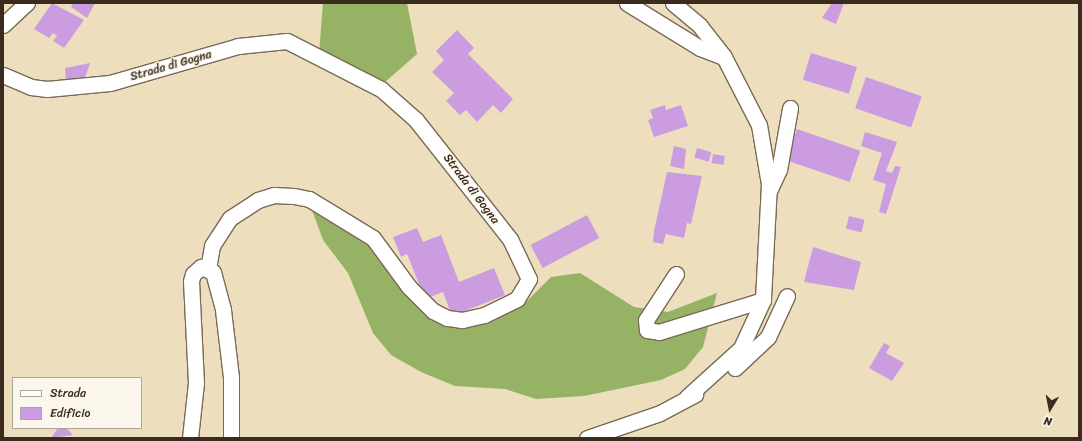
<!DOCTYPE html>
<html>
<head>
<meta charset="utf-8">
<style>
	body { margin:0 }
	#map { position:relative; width:1082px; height:441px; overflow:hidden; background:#eddfbd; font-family:Sriracha,sans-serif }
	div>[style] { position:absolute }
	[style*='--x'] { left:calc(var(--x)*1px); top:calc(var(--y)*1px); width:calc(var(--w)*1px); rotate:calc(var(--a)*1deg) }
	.forest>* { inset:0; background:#95b265 }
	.building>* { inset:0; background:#cb9de0; transform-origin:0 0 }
	.roads { filter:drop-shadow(1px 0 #796956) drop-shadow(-1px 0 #796956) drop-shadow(0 1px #796956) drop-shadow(0 -1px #796956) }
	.minor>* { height:15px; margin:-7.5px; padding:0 7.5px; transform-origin:7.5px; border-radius:7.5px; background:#fff }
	span { translate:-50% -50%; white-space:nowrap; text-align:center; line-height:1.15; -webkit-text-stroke:3px #fbf7ec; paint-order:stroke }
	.street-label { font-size:12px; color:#3b2a1e }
	.frame { position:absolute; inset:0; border:4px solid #3b2a1e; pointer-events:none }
	.legend { position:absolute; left:12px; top:377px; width:130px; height:52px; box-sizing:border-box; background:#fbf7ec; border:1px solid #aea59a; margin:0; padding:5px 7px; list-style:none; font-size:12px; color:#3b2a1e }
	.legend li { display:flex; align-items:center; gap:8px; height:20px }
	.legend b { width:20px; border:1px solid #aea59a }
	.north { position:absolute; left:1030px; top:389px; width:40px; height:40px; -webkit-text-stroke:3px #fbf7ec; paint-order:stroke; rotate:190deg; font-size:11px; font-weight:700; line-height:16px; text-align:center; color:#3b2a1e }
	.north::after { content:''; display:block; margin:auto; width:14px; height:18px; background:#3b2a1e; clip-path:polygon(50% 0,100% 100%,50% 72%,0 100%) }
</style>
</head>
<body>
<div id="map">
	<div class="forest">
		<i style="clip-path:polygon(323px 3px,407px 3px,417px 54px,384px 83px,319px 54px)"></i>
		<i style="clip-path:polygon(309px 202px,371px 241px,396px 274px,411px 302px,440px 318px,506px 312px,526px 302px,551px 277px,580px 273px,634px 307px,668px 312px,717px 293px,703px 347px,685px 369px,661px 380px,584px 396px,536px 399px,505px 389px,455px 386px,421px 372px,391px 355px,373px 333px,348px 273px,323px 240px)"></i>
	</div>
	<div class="building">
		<i style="clip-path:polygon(52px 3px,84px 20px,64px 48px,53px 41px,57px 36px,53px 33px,49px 38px,34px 29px)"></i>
		<i style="clip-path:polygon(73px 3px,95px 3px,87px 18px,71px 7px)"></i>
		<i style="clip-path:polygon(832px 3px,844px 3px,836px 24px,822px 18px)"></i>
		<i style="clip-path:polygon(457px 30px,474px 48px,468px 54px,513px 99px,501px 113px,493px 105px,477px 122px,466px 110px,460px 115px,446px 101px,454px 93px,432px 72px,444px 60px,436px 51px)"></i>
		<i style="left:811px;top:53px;width:48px;height:28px;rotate:17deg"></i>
		<i style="clip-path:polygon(90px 63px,83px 84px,66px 85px,65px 68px)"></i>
		<i style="left:866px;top:77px;width:59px;height:33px;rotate:19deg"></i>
		<i style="clip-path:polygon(665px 105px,666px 110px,681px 105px,688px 126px,654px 137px,648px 120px,653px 118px,650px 110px)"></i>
		<i style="left:797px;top:129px;width:67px;height:33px;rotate:19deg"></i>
		<i style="clip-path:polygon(865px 132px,897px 142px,886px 171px,892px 173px,895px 166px,901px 167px,886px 214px,879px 212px,886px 184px,873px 180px,882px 153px,861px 146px)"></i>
		<i style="clip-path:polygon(674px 146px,686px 149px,684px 169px,670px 166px)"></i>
		<i style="left:697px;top:148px;width:15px;height:10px;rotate:16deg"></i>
		<i style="left:713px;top:154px;width:12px;height:9px;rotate:9deg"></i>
		<i style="clip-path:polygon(667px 172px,702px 176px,691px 224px,687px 223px,684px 238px,666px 234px,663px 244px,653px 242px,654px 231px)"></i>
		<i style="left:587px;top:215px;width:26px;height:64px;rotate:62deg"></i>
		<i style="left:849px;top:216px;width:16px;height:13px;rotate:14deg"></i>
		<i style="clip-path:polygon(417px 228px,423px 242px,441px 235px,459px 282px,494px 268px,505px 295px,452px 316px,443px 292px,425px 299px,407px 254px,401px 257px,393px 237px)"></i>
		<i style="clip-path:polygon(813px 247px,861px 262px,854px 290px,804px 282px)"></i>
		<i style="clip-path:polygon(884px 343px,890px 346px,886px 353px,904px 363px,892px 381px,869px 368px)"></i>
		<i style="clip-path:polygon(58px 428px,66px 428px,73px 435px,51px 438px)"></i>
	</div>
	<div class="roads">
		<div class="minor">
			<i style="--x:627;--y:3;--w:86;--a:31.7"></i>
			<i style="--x:700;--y:48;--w:25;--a:21"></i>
			<i style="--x:673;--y:3;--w:35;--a:40"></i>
			<i style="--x:700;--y:26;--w:39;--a:52"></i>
			<i style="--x:724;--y:57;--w:76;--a:62.8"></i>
			<i style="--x:759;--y:125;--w:60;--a:80.4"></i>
			<i style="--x:769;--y:184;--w:116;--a:93"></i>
			<i style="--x:763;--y:300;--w:53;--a:114.6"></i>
			<i style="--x:741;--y:348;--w:73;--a:137.8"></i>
			<i style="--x:3;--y:25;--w:33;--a:-43"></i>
			<i style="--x:3;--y:75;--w:30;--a:23"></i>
			<i style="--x:31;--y:87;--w:16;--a:7"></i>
			<i style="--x:47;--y:89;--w:63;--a:-5.4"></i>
			<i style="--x:110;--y:83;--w:133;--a:-16.1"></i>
			<i style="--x:238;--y:46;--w:49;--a:-5.8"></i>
			<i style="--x:287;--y:41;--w:106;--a:27.1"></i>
			<i style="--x:381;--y:89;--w:47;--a:41.5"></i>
			<i style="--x:416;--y:120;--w:152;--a:51.7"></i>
			<i style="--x:510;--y:239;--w:44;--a:64.6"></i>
			<i style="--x:529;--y:279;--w:23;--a:121"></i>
			<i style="--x:517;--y:299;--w:37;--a:154"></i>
			<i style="--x:484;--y:315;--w:23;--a:167"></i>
			<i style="--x:462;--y:320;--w:15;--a:-172"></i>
			<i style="--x:447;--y:318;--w:16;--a:-153"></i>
			<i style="--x:433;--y:311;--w:34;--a:-135"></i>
			<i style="--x:409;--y:287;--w:61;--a:-126.3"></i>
			<i style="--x:373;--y:238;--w:75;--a:-148.6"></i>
			<i style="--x:309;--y:199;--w:16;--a:-169"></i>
			<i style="--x:293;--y:196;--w:19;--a:-177"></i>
			<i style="--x:274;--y:195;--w:17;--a:163"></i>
			<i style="--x:258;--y:200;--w:33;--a:147"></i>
			<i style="--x:230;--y:218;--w:33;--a:123"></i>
			<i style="--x:212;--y:246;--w:22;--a:100"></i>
			<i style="--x:769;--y:191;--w:23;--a:-65"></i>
			<i style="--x:779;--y:170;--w:63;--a:-79.9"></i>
			<i style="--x:676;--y:274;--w:55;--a:123.1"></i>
			<i style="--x:646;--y:320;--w:10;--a:84"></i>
			<i style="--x:647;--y:330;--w:12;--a:9"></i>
			<i style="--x:659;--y:332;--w:109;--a:-17.1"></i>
			<i style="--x:735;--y:368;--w:45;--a:-43.2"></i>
			<i style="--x:768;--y:337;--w:45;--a:-65.1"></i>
			<i style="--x:190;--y:438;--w:55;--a:-83.8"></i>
			<i style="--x:196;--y:383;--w:102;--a:-92.8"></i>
			<i style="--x:191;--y:281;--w:7;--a:-74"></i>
			<i style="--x:193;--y:274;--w:11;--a:-41"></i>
			<i style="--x:201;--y:267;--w:13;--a:23"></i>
			<i style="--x:213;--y:272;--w:39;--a:75"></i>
			<i style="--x:223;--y:310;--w:67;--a:83.2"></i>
			<i style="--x:231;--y:377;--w:61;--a:90"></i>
			<i style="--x:587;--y:438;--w:77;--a:-18.9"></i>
			<i style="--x:660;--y:413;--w:40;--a:-28"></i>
		</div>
	</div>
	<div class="street-label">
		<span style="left:171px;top:66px;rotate:-16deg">Strada di Gogna</span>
		<span style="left:471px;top:189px;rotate:53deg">Strada di Gogna</span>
	</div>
	<div class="frame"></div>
	<ul class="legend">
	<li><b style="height:5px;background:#fff"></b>Strada</li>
	<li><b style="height:11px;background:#cb9de0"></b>Edificio</li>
	</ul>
	<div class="north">N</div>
</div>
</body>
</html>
